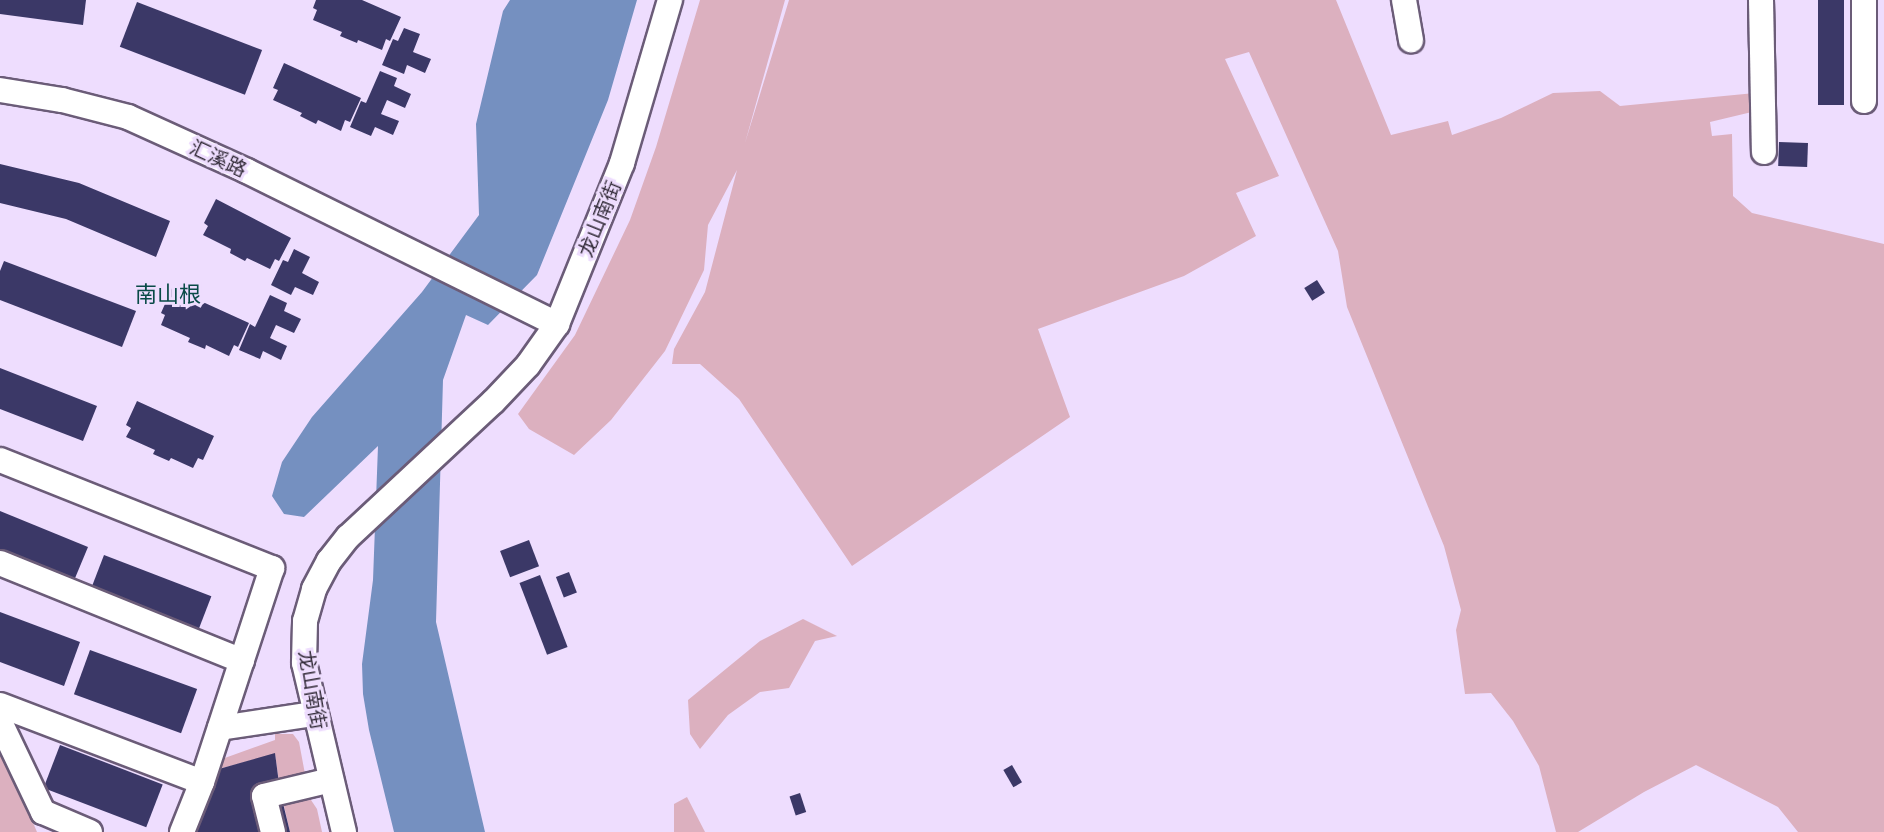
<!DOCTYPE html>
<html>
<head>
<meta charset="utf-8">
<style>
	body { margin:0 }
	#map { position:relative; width:1884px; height:832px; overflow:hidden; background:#eeddfe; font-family:Poppins,"Noto Sans SC",sans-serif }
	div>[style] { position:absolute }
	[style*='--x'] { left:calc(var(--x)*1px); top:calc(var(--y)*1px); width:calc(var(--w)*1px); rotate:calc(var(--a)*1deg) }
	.green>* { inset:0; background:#dcb0bf }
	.water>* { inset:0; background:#7590c0 }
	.building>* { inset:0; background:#3b3867; transform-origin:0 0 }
	.roads { filter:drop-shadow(2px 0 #6b5c78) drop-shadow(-2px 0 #6b5c78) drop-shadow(0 2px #6b5c78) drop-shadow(0 -2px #6b5c78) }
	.minor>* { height:24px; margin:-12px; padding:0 12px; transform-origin:12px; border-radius:12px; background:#fff }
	span { translate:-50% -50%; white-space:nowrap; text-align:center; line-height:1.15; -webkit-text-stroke:6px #eeddfe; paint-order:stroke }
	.street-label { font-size:20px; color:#322b38 }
	.quarter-label { font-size:22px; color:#094a47 }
</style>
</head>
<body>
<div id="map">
	<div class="green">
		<i style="clip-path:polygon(700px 0,785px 0,745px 143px,789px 0,1336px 0,1391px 135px,1448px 121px,1452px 135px,1501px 118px,1553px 93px,1600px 91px,1620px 106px,1755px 93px,1756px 111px,1710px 122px,1712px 136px,1732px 134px,1733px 196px,1752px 213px,1884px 244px,1884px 832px,1798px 832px,1778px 807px,1696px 765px,1644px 792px,1578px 832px,1556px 832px,1539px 766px,1513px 721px,1491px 693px,1465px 694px,1456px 630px,1461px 610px,1444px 546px,1347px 307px,1338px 251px,1249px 52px,1225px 59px,1279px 176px,1236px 193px,1256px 236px,1184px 276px,1038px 329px,1070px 417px,852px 566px,739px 399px,700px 364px,672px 364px,674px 349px,705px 292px,737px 170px,708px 225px,704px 270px,665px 351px,611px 420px,574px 455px,529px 429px,518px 414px,575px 335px,630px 220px,656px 147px)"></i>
		<i style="clip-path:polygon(803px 619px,837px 636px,815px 641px,789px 688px,760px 692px,728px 715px,700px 749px,690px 734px,688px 700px,760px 641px)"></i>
		<i style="clip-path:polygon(275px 734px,293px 734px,299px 742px,305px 774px,279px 782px,275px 754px,219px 769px,222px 759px,275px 740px)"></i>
		<i style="clip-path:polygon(0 754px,25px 804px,37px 832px,0 832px)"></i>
		<i style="clip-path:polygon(687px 797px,705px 832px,674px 832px,674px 804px)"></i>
		<i style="clip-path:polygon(311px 800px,317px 809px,322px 832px,290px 832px,283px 802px)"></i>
	</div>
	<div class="water">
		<i style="clip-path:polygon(510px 0,637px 0,608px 100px,537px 275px,488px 325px,466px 315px,443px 380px,436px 622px,485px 832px,394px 832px,369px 730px,363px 694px,362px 664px,373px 580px,378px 446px,304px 517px,284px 514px,272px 496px,282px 462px,312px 417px,422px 292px,479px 215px,476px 124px,503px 11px)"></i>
	</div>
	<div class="building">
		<i style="clip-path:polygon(0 0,86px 0,83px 25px,0 14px)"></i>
		<i style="clip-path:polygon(316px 0,362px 0,401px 17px,390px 41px,386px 39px,382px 50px,358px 40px,357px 43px,340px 36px,342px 32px,313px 20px,317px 10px,313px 8px)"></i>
		<i style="left:1818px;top:0;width:26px;height:105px"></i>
		<i style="left:137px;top:2px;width:134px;height:48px;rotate:21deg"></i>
		<i style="clip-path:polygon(404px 28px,420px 34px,413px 52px,431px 59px,425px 73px,407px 65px,404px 74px,382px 65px,393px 39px,398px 41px)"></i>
		<i style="clip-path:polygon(284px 63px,361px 98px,350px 122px,345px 120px,341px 131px,318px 120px,316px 124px,300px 116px,302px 113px,273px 100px,278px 90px,273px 88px)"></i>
		<i style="clip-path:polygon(380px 71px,397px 78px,394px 86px,411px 94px,405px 108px,387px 100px,381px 114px,399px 121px,393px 135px,375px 127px,371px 136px,350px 127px,361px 101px,366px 103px)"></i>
		<i style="left:1779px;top:142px;width:29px;height:24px;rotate:2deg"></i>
		<i style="clip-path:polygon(0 164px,79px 183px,170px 221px,156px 257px,66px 219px,0 203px)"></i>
		<i style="clip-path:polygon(216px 199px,291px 238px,279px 261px,275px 259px,270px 269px,247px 258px,245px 261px,230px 253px,231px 249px,203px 235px,208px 226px,204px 223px)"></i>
		<i style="clip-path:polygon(294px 249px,310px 257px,302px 273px,319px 282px,313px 295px,295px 287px,291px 295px,271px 285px,283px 260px,288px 262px)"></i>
		<i style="clip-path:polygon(4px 261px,136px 311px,122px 347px,0 300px,0 271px)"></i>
		<i style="left:1317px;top:280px;width:15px;height:15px;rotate:58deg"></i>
		<i style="clip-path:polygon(172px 288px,249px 323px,238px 347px,234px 345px,229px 356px,206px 345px,205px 349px,188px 342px,190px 338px,161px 325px,165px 315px,161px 313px)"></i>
		<i style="clip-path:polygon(270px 295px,287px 303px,284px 311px,301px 319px,294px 333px,276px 325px,270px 338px,287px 346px,281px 360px,263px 351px,260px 359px,239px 350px,250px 324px,255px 327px)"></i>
		<i style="clip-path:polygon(0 368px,97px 406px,83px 441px,0 409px)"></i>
		<i style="clip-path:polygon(137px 401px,214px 436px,203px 460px,198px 458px,193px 468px,171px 458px,169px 461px,153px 454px,155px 450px,126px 437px,131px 428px,126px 425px)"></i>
		<i style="clip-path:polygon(0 511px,88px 547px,73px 583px,0 553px)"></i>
		<i style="left:529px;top:540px;width:28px;height:31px;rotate:69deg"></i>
		<i style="left:104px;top:555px;width:115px;height:37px;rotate:21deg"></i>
		<i style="left:569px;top:572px;width:22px;height:14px;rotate:69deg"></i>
		<i style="left:540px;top:575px;width:77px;height:22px;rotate:69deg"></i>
		<i style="clip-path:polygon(0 612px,80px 642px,64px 686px,0 662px)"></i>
		<i style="left:90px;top:650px;width:114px;height:47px;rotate:20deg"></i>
		<i style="left:60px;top:745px;width:110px;height:46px;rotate:21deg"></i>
		<i style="clip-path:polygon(275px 753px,280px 791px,290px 832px,197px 832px,219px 769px)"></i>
		<i style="left:1012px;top:765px;width:20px;height:10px;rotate:60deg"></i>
		<i style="left:800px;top:793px;width:20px;height:11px;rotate:72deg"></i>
	</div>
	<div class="roads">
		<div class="minor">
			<i style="--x:1404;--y:0;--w:41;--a:80.1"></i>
			<i style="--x:1761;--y:0;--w:152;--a:88.9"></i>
			<i style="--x:1864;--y:0;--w:101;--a:90"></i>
			<i style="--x:0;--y:90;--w:63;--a:9.2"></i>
			<i style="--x:62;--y:100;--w:68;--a:14.4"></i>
			<i style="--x:128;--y:117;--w:131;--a:24.4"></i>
			<i style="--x:247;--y:171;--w:346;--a:26.3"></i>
			<i style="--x:0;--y:460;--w:293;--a:21.7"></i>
			<i style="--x:272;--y:568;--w:225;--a:108.1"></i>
			<i style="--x:202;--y:782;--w:54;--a:111.8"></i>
			<i style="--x:0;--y:563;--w:261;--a:22"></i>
			<i style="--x:0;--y:705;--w:216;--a:20.9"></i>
			<i style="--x:0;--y:722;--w:100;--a:64.5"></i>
			<i style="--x:43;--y:812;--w:51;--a:23.1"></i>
			<i style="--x:220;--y:728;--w:95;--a:-8.5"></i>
			<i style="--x:273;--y:832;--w:37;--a:-104"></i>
			<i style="--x:264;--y:796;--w:69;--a:-13.4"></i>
			<i style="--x:344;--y:832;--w:174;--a:-103.3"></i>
			<i style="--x:304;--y:663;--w:42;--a:-88.6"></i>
			<i style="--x:305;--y:621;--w:33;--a:-74"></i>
			<i style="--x:314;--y:589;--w:32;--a:-62"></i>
			<i style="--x:329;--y:561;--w:31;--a:-52"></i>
			<i style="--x:348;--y:537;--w:198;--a:-43"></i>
			<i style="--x:493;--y:402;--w:51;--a:-46.6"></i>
			<i style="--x:528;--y:365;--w:50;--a:-54.7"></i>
			<i style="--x:557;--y:324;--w:174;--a:-68"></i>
			<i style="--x:622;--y:163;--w:170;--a:-73.6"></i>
		</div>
	</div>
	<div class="street-label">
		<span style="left:218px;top:159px;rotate:25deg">汇溪路</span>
		<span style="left:600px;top:219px;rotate:-68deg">龙山南街</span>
		<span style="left:312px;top:690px;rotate:80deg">龙山南街</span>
	</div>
	<div class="quarter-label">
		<span style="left:168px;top:295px">南山根</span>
	</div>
</div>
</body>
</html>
